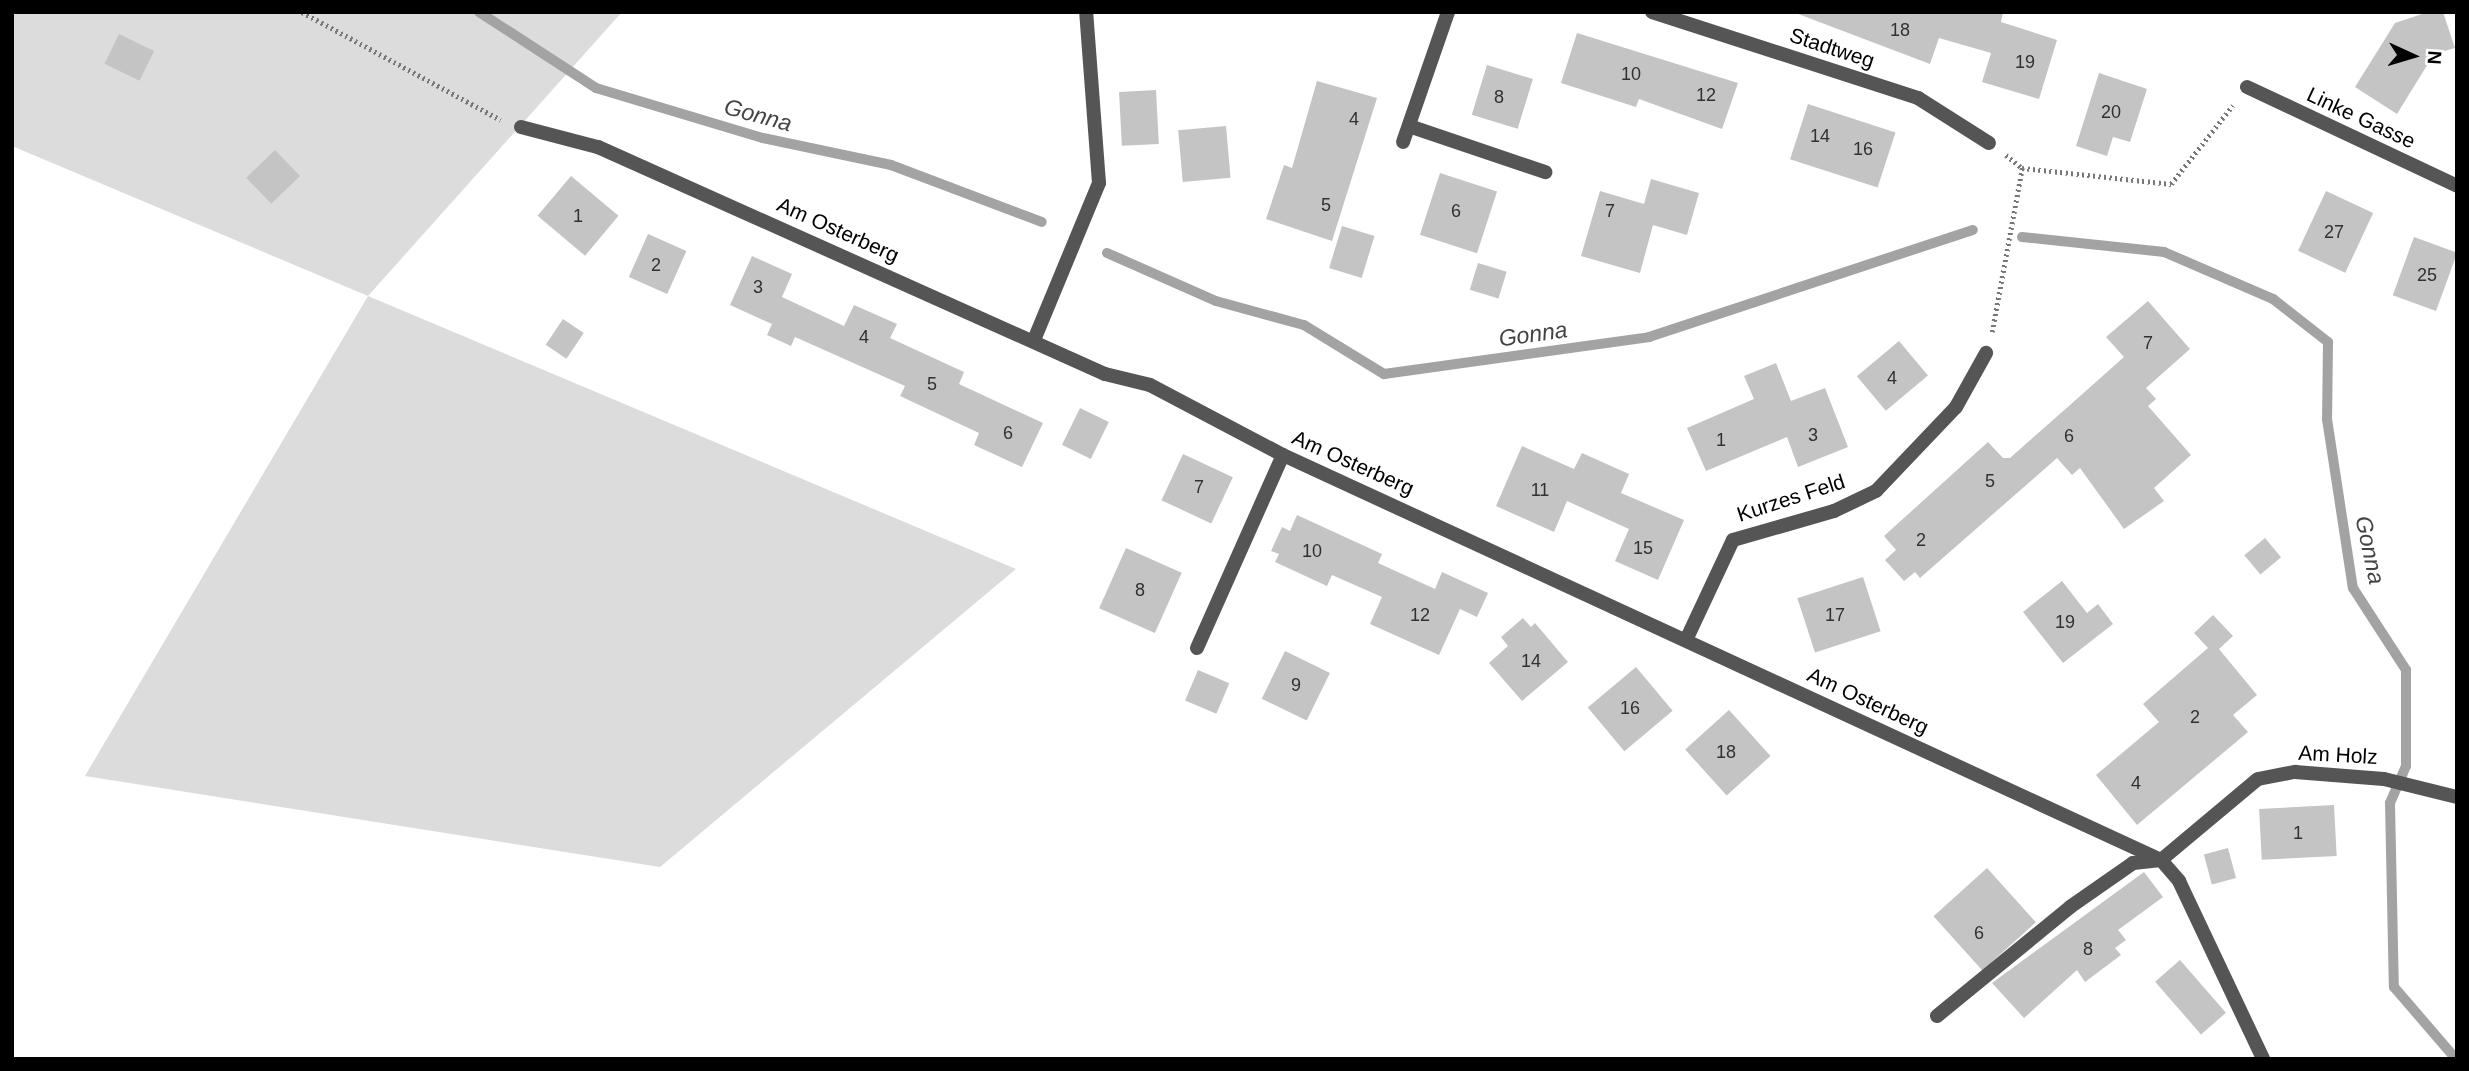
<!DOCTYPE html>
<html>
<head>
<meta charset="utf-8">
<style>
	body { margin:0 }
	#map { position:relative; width:2469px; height:1071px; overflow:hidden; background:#fff; font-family:Helvetica,sans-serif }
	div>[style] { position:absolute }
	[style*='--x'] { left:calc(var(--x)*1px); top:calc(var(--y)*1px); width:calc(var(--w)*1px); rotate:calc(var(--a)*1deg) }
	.green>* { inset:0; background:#dcdcdc }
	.stream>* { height:10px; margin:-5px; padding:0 5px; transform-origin:5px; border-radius:5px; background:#a3a3a3 }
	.building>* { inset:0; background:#c4c4c4; transform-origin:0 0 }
	.path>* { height:4.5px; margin-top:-2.25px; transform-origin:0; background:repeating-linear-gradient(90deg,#777 0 2px,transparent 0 5.5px) }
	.service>* { height:14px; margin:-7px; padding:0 7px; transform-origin:7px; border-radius:7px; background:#555 }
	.minor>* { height:14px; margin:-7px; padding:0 7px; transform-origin:7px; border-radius:7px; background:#555 }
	span { translate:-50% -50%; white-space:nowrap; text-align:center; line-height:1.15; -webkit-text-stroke:5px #fff; paint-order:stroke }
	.number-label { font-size:18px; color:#313131 }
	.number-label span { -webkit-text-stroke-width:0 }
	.street-label { font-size:21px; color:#000 }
	.water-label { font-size:23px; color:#444; font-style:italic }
	.frame { position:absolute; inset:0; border:14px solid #000; pointer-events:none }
	.north { position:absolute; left:2378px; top:21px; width:70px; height:70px; -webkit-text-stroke:5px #fff; paint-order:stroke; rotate:94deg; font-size:19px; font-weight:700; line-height:28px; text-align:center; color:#000 }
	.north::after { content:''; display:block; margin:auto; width:24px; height:32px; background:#000; clip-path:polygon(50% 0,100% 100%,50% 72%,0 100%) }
</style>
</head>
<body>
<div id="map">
	<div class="green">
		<i style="clip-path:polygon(12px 12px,622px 12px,368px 296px,1016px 569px,660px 867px,85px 776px,368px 296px,12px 146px)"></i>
	</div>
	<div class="stream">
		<i style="--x:479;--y:12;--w:140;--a:33"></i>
		<i style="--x:596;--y:88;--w:174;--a:16.7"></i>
		<i style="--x:763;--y:138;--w:131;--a:11.9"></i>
		<i style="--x:891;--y:165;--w:161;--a:20.7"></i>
		<i style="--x:2022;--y:237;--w:143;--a:6"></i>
		<i style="--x:2164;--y:252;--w:119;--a:23.3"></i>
		<i style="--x:2273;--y:299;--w:70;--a:38"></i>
		<i style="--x:2328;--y:342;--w:77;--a:90.7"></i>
		<i style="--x:2327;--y:419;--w:171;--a:81.3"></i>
		<i style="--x:2353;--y:588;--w:98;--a:57.1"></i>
		<i style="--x:2406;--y:670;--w:96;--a:90"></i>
		<i style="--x:2406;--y:766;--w:40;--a:113.4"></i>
		<i style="--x:2390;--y:803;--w:184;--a:88.8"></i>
		<i style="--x:2394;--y:987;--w:95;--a:49.3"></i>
		<i style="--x:1107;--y:253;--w:119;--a:23.8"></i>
		<i style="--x:1216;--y:301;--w:91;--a:15.3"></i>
		<i style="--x:1304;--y:325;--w:94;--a:31.5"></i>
		<i style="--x:1384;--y:374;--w:268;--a:-7.9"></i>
		<i style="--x:1649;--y:337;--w:341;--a:-18.3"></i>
	</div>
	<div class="building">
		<i style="clip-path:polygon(1793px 12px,2003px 12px,2001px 22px,2057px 40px,2039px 99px,1982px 82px,1991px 53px,1939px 38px,1930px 64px)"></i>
		<i style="clip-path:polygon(2428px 12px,2443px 12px,2455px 48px,2434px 54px,2397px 114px,2355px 87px,2395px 23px)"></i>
		<i style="clip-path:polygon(1577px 33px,1738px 83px,1722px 129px,1639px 99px,1636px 107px,1561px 83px)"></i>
		<i style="left:119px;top:34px;width:39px;height:33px;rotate:26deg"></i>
		<i style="left:1487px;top:65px;width:48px;height:52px;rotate:17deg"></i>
		<i style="clip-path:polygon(2099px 73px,2147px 89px,2130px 142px,2113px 137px,2107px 156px,2076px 146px)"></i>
		<i style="clip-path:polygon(1317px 81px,1377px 98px,1332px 241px,1266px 219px,1284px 165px,1292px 168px)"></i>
		<i style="left:1156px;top:90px;width:54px;height:37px;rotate:87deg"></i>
		<i style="left:1808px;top:104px;width:92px;height:58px;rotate:18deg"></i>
		<i style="left:1226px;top:126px;width:52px;height:48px;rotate:85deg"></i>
		<i style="left:275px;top:150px;width:36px;height:40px;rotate:46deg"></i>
		<i style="left:1440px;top:173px;width:60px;height:65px;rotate:18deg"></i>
		<i style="left:571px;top:176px;width:62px;height:52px;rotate:40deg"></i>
		<i style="clip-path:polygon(1651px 179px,1699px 193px,1687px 235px,1653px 225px,1640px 273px,1581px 256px,1600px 191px,1644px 204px)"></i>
		<i style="left:2326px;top:191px;width:52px;height:66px;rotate:25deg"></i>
		<i style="left:1342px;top:226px;width:34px;height:44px;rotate:17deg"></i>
		<i style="left:648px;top:234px;width:42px;height:47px;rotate:24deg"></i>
		<i style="left:2414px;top:237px;width:46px;height:62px;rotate:20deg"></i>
		<i style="clip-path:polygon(752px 256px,792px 274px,782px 297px,844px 326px,854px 305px,897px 324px,890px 338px,964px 372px,959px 384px,1043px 423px,1022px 467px,974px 445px,979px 433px,900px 396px,905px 386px,795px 337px,791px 346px,767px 335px,772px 324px,730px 305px)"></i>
		<i style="left:1478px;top:263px;width:30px;height:28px;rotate:17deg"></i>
		<i style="clip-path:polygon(2148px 301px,2190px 349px,2146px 388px,2156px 399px,2148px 406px,2191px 455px,2154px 488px,2164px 501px,2124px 529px,2080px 468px,2072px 475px,2057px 458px,1920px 578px,1915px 572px,1904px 581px,1885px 560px,1896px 550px,1884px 536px,1988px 442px,2003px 458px,2010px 458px,2070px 405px,2124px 357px,2106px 337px)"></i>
		<i style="left:563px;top:319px;width:25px;height:31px;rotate:34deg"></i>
		<i style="left:1899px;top:341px;width:45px;height:55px;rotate:50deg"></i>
		<i style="clip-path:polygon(1776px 363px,1791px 401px,1825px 388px,1848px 447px,1798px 467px,1787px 437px,1706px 471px,1687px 428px,1754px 399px,1744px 376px)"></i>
		<i style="left:1080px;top:408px;width:32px;height:41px;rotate:26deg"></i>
		<i style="clip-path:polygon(1522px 446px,1574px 469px,1582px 453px,1629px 474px,1621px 493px,1684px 520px,1658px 580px,1615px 561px,1629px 529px,1567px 501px,1554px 532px,1496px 506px)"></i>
		<i style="left:1183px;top:454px;width:55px;height:51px;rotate:25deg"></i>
		<i style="clip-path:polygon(1297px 515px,1382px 554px,1378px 563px,1435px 589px,1442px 572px,1488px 593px,1477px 617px,1460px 609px,1439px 655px,1370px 624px,1382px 597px,1332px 575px,1327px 586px,1275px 562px,1279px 554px,1271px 551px,1282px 527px,1290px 531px)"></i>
		<i style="left:2265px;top:538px;width:25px;height:27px;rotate:50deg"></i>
		<i style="left:1126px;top:548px;width:61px;height:66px;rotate:24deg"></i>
		<i style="left:1863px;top:577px;width:57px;height:69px;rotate:72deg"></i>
		<i style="clip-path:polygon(2062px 581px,2087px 613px,2098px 604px,2113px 624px,2063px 663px,2023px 612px)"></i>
		<i style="clip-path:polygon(2213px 615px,2233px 636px,2219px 649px,2257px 695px,2233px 715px,2248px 732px,2137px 825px,2096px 775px,2159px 722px,2143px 704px,2208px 648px,2194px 633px)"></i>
		<i style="clip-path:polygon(1523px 618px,1531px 627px,1535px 623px,1568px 662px,1522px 701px,1489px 663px,1508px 646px,1501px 637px)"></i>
		<i style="left:1285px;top:651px;width:50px;height:53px;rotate:26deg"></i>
		<i style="left:1636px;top:667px;width:57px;height:63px;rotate:50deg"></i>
		<i style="left:1198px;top:670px;width:34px;height:33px;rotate:23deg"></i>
		<i style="left:1729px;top:710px;width:62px;height:59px;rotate:48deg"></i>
		<i style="left:2334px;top:805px;width:51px;height:75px;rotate:87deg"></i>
		<i style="left:2228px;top:848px;width:31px;height:25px;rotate:75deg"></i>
		<i style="left:1987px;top:868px;width:73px;height:72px;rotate:48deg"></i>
		<i style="clip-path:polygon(2144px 872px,2163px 897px,2118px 930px,2126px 940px,2115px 948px,2121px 955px,2085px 982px,2077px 970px,2024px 1018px,1992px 983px)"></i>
		<i style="left:2180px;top:960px;width:70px;height:33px;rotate:49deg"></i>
	</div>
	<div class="path">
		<i style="--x:302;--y:12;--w:226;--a:28.5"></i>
		<i style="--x:2006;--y:155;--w:21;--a:39"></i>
		<i style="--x:1992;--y:332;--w:167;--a:-79.6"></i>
		<i style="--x:2022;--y:168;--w:150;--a:6.1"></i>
		<i style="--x:2171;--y:184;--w:100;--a:-51.9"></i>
	</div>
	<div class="service">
		<i style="--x:1409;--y:126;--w:144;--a:18.7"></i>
		<i style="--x:1197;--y:648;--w:211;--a:-66"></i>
	</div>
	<div class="minor">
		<i style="--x:1652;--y:12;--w:280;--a:17.9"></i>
		<i style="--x:1918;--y:98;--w:84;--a:32.4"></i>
		<i style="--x:2247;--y:87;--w:232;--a:25.2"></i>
		<i style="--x:521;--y:127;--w:80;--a:14.6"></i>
		<i style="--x:598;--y:147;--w:555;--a:24.12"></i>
		<i style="--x:1105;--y:374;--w:46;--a:13.7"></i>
		<i style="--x:1150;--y:385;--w:150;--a:27.8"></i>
		<i style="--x:1283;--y:455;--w:967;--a:24.76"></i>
		<i style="--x:2161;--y:860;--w:28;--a:49"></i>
		<i style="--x:2179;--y:881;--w:197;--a:64.7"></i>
		<i style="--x:1403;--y:142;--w:138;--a:-70.9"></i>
		<i style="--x:1034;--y:340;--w:170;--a:-67.5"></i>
		<i style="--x:1099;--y:183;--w:171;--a:-94.3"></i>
		<i style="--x:1687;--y:638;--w:108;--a:-64.9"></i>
		<i style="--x:1733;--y:540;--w:105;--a:-16"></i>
		<i style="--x:1834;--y:511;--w:47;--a:-25.5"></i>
		<i style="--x:1876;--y:491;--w:116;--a:-46.4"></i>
		<i style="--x:1956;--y:407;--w:62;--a:-60.9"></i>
		<i style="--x:1937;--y:1016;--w:172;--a:-39.3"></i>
		<i style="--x:2070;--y:907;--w:77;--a:-34.9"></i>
		<i style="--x:2133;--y:863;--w:28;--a:-6"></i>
		<i style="--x:2161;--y:860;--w:126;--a:-39.9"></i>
		<i style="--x:2258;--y:779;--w:38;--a:-11"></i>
		<i style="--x:2295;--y:772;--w:89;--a:4.5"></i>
		<i style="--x:2384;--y:779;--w:75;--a:13.9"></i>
	</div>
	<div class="number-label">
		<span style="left:1900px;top:30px">18</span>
		<span style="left:2025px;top:62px">19</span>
		<span style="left:1631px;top:74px">10</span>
		<span style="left:1706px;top:95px">12</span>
		<span style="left:1499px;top:97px">8</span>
		<span style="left:2111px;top:112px">20</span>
		<span style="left:1354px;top:119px">4</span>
		<span style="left:1820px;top:136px">14</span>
		<span style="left:1863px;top:149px">16</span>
		<span style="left:1326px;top:205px">5</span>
		<span style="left:1456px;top:211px">6</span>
		<span style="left:1610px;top:211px">7</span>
		<span style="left:578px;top:216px">1</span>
		<span style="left:2334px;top:232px">27</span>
		<span style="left:656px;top:265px">2</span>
		<span style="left:2427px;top:275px">25</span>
		<span style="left:758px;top:287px">3</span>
		<span style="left:864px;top:337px">4</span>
		<span style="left:2148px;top:343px">7</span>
		<span style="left:1892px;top:378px">4</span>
		<span style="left:932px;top:384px">5</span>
		<span style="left:1008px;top:433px">6</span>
		<span style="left:1813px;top:435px">3</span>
		<span style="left:2069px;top:436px">6</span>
		<span style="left:1721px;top:440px">1</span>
		<span style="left:1990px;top:481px">5</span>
		<span style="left:1199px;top:487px">7</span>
		<span style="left:1540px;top:490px">11</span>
		<span style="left:1921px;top:540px">2</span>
		<span style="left:1643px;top:548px">15</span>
		<span style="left:1312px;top:551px">10</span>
		<span style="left:1140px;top:590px">8</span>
		<span style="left:1420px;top:615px">12</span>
		<span style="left:1835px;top:615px">17</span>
		<span style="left:2065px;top:622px">19</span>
		<span style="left:1531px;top:661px">14</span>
		<span style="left:1296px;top:685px">9</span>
		<span style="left:1630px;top:708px">16</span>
		<span style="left:2195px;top:717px">2</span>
		<span style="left:1726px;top:752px">18</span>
		<span style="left:2136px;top:783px">4</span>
		<span style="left:2298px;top:833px">1</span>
		<span style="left:1979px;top:933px">6</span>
		<span style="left:2088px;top:949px">8</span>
	</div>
	<div class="street-label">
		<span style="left:1832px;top:48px;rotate:18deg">Stadtweg</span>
		<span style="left:2361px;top:118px;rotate:25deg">Linke Gasse</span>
		<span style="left:838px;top:230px;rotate:24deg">Am Osterberg</span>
		<span style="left:1353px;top:463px;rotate:24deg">Am Osterberg</span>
		<span style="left:1791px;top:498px;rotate:-18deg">Kurzes Feld</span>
		<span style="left:1868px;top:701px;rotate:25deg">Am Osterberg</span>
		<span style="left:2338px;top:755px;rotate:3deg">Am Holz</span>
	</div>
	<div class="water-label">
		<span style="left:758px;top:115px;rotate:15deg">Gonna</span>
		<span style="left:1533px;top:334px;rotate:-8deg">Gonna</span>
		<span style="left:2370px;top:550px;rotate:78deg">Gonna</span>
	</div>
	<div class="frame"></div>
	<div class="north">N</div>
</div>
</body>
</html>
